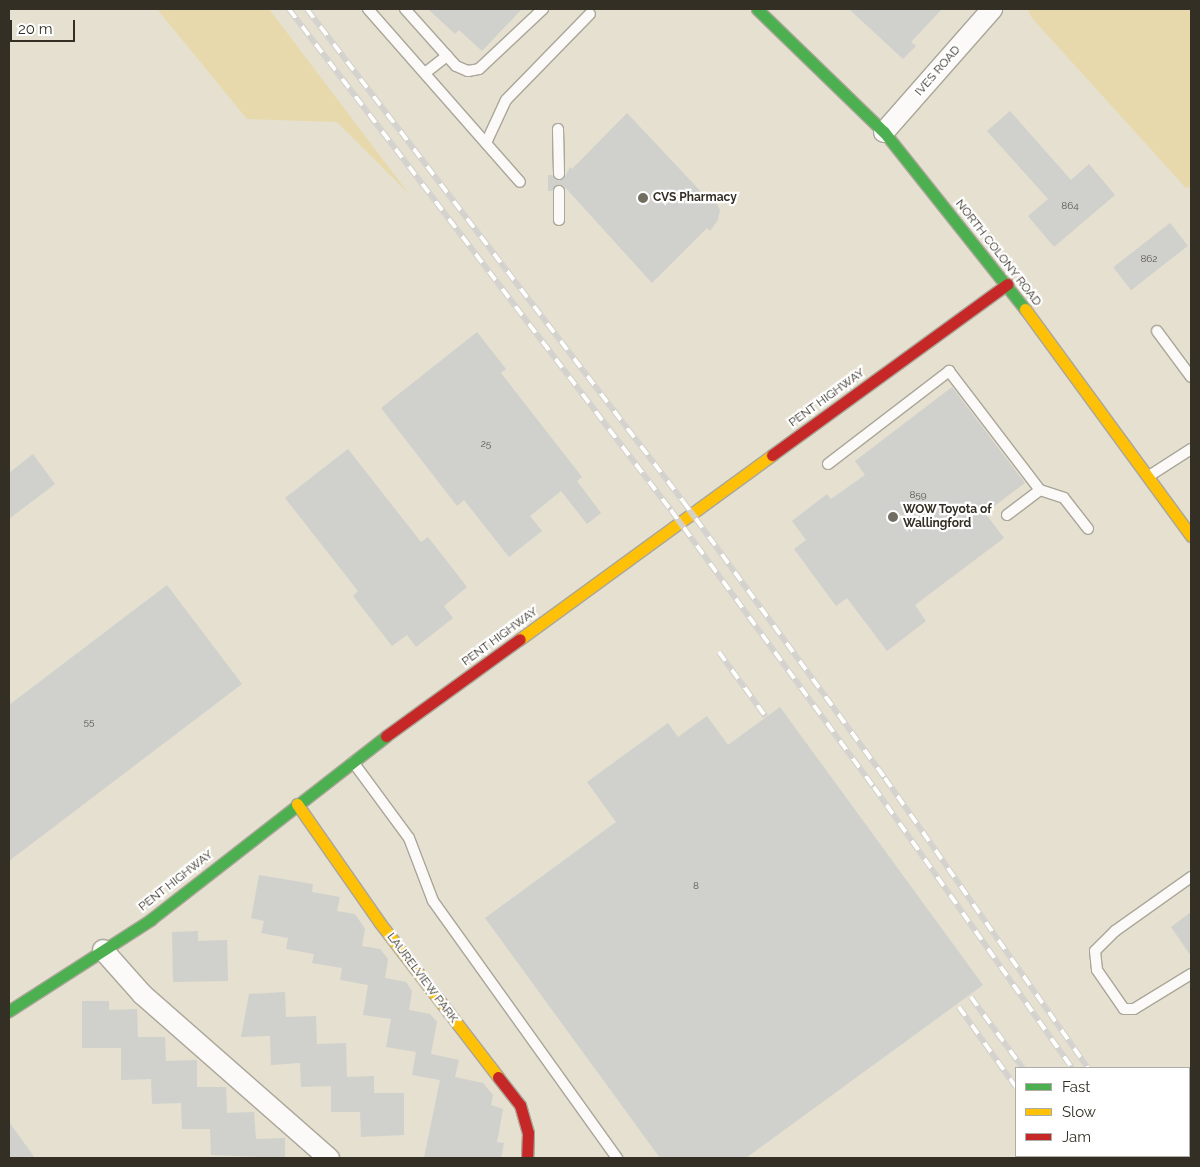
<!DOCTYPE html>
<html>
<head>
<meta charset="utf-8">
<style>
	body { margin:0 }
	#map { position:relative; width:1200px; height:1167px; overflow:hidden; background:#e5e0cf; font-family:Raleway,sans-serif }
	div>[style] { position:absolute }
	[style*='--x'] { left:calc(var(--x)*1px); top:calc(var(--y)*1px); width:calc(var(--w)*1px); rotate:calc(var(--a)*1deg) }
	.green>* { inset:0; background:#e7d9ac }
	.building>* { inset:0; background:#d0d0cd; transform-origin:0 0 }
	.roads { filter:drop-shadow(1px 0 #aaa699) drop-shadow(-1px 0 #aaa699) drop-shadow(0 1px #aaa699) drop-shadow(0 -1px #aaa699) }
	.lane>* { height:10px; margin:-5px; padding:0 5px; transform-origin:5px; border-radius:5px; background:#fbfaf8 }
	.street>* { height:20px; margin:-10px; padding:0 10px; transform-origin:10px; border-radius:10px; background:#fbfaf8 }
	.fast>* { height:11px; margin:-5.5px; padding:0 5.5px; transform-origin:5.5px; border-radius:5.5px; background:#4caf50 }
	.slow>* { height:11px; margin:-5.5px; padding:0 5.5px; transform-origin:5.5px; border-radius:5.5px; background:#ffc107 }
	.jam>* { height:11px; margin:-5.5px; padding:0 5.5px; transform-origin:5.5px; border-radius:5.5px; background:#c62828 }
	.rail>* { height:5.5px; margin-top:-2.75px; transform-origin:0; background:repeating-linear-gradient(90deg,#fff 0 11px,#d4d2ce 0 22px); box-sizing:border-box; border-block:1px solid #d4d2ce }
	.dots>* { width:14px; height:14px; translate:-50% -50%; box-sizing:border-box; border:2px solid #fff; border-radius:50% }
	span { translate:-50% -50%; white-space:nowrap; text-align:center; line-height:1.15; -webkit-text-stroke:4.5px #fff; paint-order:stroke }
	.number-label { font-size:10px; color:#5a574e }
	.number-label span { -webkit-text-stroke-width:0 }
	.street-label { font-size:12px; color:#332f24 }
	.poi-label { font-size:12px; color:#332f24; font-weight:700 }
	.left { translate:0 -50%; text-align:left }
	.frame { position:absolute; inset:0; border:10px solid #332f24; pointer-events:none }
	.legend { position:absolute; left:1015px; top:1067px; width:175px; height:90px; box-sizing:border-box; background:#fff; border:1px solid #adaca7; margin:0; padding:6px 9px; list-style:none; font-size:15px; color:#332f24 }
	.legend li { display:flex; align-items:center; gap:10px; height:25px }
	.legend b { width:25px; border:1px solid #adaca7 }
	.scale { position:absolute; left:10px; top:20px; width:65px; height:22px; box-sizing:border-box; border:2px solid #332f24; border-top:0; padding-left:6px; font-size:15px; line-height:18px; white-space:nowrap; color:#332f24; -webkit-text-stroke:4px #fff; paint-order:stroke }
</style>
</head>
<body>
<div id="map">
	<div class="green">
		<i style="clip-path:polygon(157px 9px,269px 9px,409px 194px,337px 122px,247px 119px)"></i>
		<i style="clip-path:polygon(1027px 9px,1191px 9px,1191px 187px,1186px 188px,1032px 18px)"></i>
	</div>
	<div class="building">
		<i style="clip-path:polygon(428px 9px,522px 9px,482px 51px,459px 30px,455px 34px)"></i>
		<i style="clip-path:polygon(849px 9px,942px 9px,911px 42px,916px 46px,903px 59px)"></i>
		<i style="clip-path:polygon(1010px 111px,1071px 180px,1089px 164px,1115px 195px,1054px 247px,1028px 216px,1048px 199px,987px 131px)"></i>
		<i style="clip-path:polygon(627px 113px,707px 198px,712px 193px,720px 210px,718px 220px,710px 231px,707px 228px,652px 283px,563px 185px,556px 185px,552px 191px,548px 191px,548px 175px,552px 175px,556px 180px,563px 180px,570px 167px,572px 169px)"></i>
		<i style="left:1170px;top:223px;width:29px;height:72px;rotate:52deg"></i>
		<i style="clip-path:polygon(477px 332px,506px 369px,501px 373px,582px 477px,577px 481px,601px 513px,587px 524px,561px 491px,530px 516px,542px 531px,509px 557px,464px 500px,457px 506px,381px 408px)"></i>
		<i style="clip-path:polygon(952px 387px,1025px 483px,985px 513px,1004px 538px,915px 605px,926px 621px,887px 651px,847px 598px,836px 606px,794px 549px,806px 540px,792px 521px,827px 494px,831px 499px,865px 475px,855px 461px)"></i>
		<i style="clip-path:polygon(348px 449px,421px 542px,428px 537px,467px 587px,444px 606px,453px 618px,416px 647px,407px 635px,392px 646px,353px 596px,358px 591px,285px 498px)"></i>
		<i style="clip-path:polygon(33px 454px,55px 484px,9px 519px,9px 473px)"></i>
		<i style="clip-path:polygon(167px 585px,242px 684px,9px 861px,9px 705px)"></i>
		<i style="clip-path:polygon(780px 707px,983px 985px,746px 1158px,660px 1158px,485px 918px,616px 822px,587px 782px,668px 723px,678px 737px,707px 716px,728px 745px)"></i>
		<i style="clip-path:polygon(259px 875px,313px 884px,312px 892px,340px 897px,337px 911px,355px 914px,365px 929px,362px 946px,380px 949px,388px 959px,385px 978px,406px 982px,412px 991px,409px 1010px,430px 1014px,437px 1022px,431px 1054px,459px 1060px,455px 1077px,483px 1083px,493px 1095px,491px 1105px,503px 1109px,497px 1142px,504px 1143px,501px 1158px,424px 1158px,440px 1080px,412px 1075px,416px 1052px,386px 1047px,391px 1019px,363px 1015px,368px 985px,340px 980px,342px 968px,312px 963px,314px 954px,286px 949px,288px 938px,261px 933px,264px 921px,251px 918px)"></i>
		<i style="clip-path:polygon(1191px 912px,1191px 956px,1171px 927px)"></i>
		<i style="clip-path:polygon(198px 931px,198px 941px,227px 940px,228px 981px,173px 982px,172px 932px)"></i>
		<i style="clip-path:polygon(285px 992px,286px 1017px,316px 1016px,317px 1044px,346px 1043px,347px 1077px,374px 1076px,374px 1093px,404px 1093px,404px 1135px,361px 1137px,360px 1112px,331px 1112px,331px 1086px,301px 1087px,300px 1063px,271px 1065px,270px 1036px,241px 1037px,249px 994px)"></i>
		<i style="clip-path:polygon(82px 1001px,109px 1001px,109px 1010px,137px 1009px,138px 1037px,165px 1037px,166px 1061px,197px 1060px,197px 1087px,226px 1087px,227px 1113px,254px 1112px,256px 1139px,285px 1138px,285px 1158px,211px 1155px,210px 1129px,182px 1129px,181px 1103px,152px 1104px,151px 1079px,121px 1080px,121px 1048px,82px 1048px)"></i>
		<i style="clip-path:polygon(9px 1122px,35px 1158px,9px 1158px)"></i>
	</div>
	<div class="roads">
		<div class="lane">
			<i style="--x:368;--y:9;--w:230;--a:48.7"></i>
			<i style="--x:405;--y:9;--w:76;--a:48.2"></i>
			<i style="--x:456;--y:66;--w:13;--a:23"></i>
			<i style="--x:468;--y:71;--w:11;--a:-10"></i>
			<i style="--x:479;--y:69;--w:88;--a:-43.2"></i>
			<i style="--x:425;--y:73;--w:28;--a:-38"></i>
			<i style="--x:558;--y:129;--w:45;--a:88.7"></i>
			<i style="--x:486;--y:143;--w:47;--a:-65.1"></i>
			<i style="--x:506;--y:100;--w:120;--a:-45.7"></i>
			<i style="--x:559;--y:191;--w:29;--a:90"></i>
			<i style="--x:1157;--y:331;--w:57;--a:53.5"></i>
			<i style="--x:828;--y:464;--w:153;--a:-37.5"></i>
			<i style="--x:949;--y:371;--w:150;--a:52.6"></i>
			<i style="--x:1040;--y:490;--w:25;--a:18"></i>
			<i style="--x:1064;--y:498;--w:39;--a:52"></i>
			<i style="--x:1149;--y:476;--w:50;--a:-32.7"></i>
			<i style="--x:1007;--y:515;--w:41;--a:-37.1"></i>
			<i style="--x:353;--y:762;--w:94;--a:53.6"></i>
			<i style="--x:409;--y:838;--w:67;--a:69.1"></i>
			<i style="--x:433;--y:901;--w:316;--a:54.4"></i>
			<i style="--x:1191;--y:877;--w:93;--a:144.6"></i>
			<i style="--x:1115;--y:931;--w:28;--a:135"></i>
			<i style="--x:1095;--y:951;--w:19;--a:84"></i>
			<i style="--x:1097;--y:970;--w:47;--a:55.3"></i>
			<i style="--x:1124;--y:1009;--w:10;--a:0"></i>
			<i style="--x:1134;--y:1009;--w:67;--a:-31.6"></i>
		</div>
		<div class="street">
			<i style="--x:884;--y:132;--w:164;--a:-48.7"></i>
			<i style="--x:103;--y:950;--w:59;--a:48.4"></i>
			<i style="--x:142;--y:994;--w:249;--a:41.3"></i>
		</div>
		<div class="fast">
			<i style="--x:757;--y:9;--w:177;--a:44.1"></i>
			<i style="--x:884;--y:132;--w:226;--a:51.5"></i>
			<i style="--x:9;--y:1011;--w:168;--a:-32.8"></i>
			<i style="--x:150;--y:920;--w:299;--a:-37.9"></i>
		</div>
		<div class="slow">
			<i style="--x:1025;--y:309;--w:281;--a:53.8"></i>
			<i style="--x:520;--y:639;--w:312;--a:-36.1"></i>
			<i style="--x:297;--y:804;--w:145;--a:55.1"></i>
			<i style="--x:380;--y:923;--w:194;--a:52.5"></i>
		</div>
		<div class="jam">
			<i style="--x:772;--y:455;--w:291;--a:-36"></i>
			<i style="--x:386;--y:736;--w:165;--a:-35.9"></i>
			<i style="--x:498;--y:1077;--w:36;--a:52"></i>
			<i style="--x:520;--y:1105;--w:29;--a:74"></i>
			<i style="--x:528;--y:1133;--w:25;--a:92"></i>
		</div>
	</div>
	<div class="rail">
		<i style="--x:289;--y:9;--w:630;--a:52.68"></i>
		<i style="--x:671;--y:510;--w:343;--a:53.8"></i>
		<i style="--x:874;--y:787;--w:344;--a:54.8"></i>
		<i style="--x:307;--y:9;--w:619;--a:52.61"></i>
		<i style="--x:683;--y:501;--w:343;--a:53.9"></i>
		<i style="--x:885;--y:778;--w:354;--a:55"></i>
		<i style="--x:719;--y:652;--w:80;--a:54.1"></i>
		<i style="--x:971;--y:997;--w:88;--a:53.8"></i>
		<i style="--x:959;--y:1007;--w:98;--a:54.5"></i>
		<i style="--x:1065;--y:1156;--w:2;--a:63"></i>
		<i style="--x:1091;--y:1156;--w:3;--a:45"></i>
		<i style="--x:1131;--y:1156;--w:3;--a:45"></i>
		<i style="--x:1149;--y:1156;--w:3;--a:45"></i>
	</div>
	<div class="dots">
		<i style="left:643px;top:198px;background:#716d60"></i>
		<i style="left:893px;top:517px;background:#716d60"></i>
	</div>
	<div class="number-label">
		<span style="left:1070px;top:206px">864</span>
		<span style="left:1149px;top:259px">862</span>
		<span style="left:486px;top:444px">25</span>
		<span style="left:918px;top:495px">859</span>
		<span style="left:89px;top:722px">55</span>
		<span style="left:696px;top:886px">8</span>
	</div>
	<div class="street-label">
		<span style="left:938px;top:71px;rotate:-49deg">IVES ROAD</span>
		<span style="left:998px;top:253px;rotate:52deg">NORTH COLONY ROAD</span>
		<span style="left:827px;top:398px;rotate:-36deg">PENT HIGHWAY</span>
		<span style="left:500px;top:637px;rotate:-36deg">PENT HIGHWAY</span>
		<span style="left:176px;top:881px;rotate:-38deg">PENT HIGHWAY</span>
		<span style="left:422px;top:978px;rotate:53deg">LAURELVIEW PARK</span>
	</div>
	<div class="poi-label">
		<span class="left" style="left:653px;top:198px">CVS Pharmacy</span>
		<span class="left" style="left:903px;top:517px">WOW Toyota of<br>Wallingford</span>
	</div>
	<div class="frame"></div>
	<ul class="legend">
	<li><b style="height:6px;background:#4caf50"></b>Fast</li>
	<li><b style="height:6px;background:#ffc107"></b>Slow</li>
	<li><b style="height:6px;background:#c62828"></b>Jam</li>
	</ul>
	<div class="scale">20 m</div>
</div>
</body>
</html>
